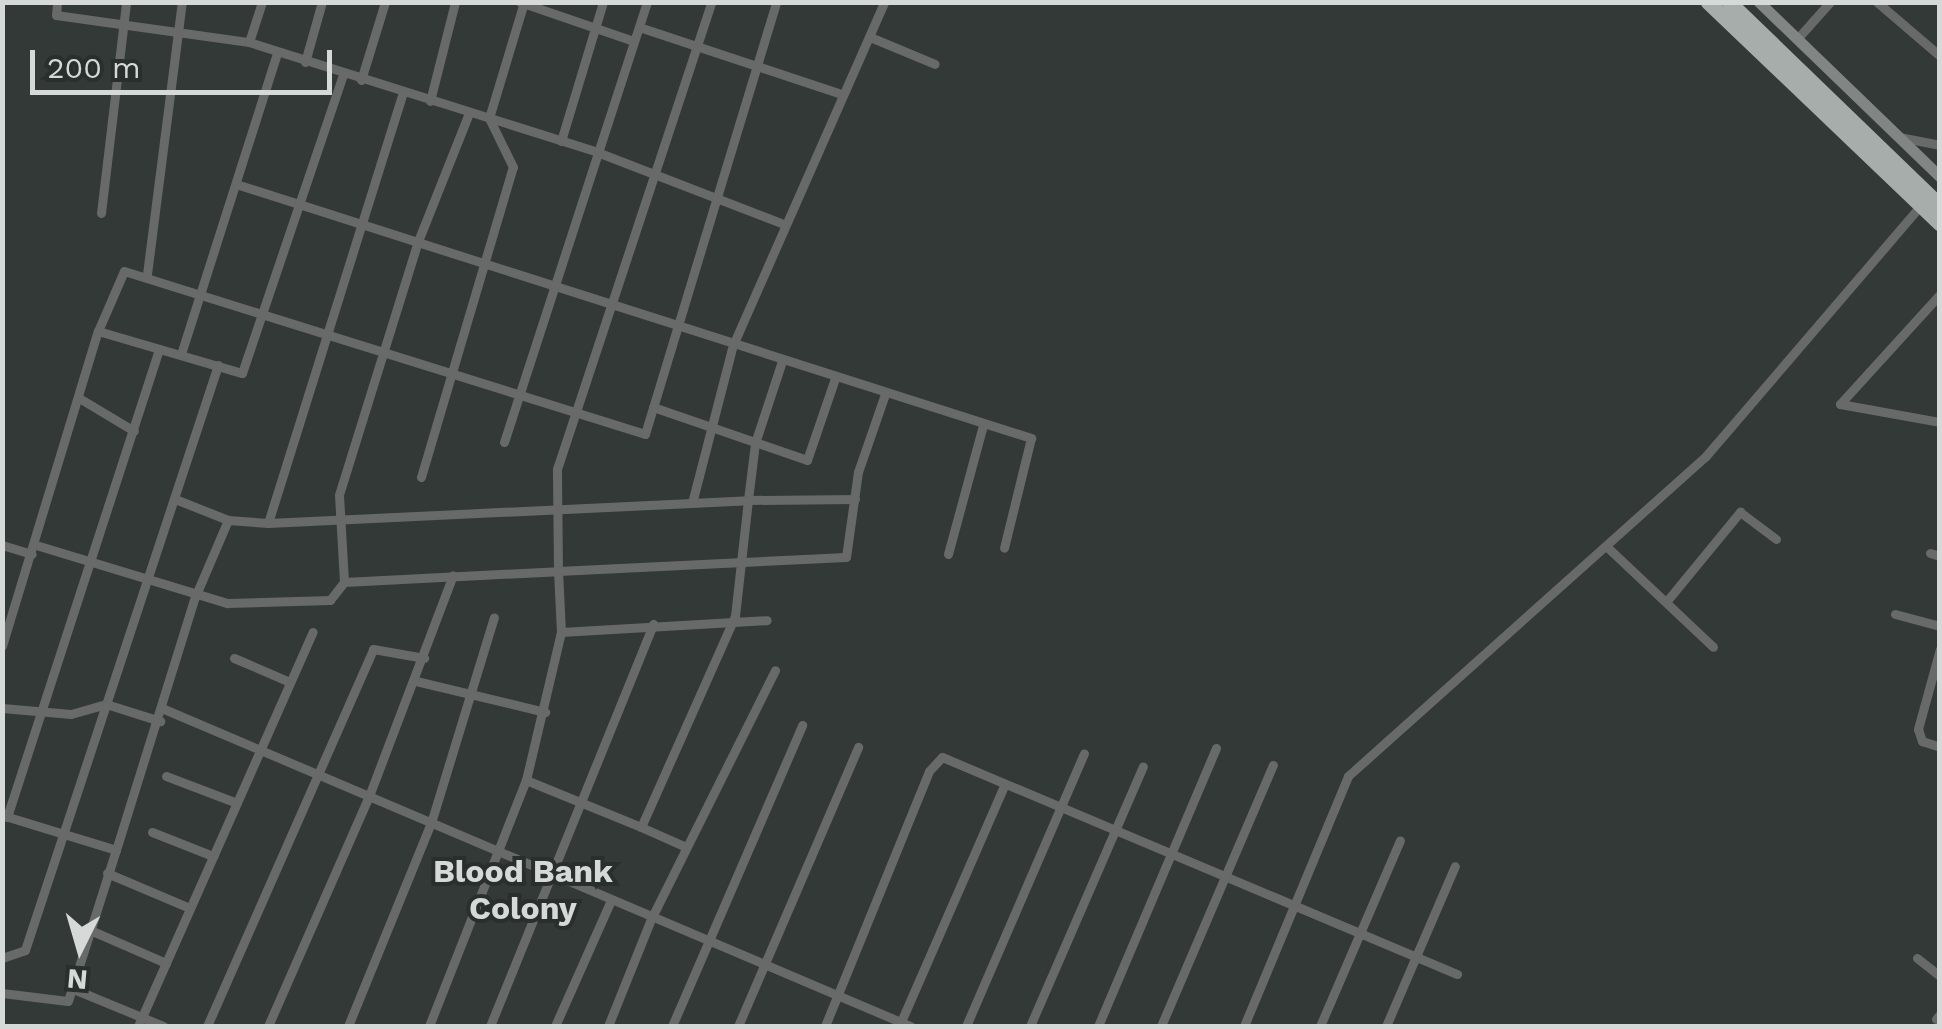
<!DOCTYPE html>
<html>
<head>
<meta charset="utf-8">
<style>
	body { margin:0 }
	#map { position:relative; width:1942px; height:1029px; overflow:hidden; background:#333937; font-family:"Work Sans",sans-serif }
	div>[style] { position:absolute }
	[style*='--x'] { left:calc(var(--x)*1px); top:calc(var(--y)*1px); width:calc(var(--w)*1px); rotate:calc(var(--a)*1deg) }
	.street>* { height:9px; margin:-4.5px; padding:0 4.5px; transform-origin:4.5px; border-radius:4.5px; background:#676a69 }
	.secondary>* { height:11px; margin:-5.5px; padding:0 5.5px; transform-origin:5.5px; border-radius:5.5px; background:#818584 }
	.highway>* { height:15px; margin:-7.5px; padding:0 7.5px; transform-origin:7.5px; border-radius:7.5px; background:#a7adab }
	span { translate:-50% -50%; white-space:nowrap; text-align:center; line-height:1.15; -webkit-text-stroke:8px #292f2d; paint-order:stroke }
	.neighbourhood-label { font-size:32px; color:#d5d9d8; font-weight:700 }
	.frame { position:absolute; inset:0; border:5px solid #d5d9d8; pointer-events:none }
	.north { position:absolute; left:30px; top:899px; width:100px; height:100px; -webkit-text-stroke:8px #292f2d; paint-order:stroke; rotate:185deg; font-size:28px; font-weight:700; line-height:40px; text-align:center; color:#d5d9d8 }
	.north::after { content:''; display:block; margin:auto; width:35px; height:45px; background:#d5d9d8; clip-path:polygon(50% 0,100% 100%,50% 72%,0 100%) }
	.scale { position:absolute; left:30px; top:50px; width:302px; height:45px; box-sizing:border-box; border:5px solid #d5d9d8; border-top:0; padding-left:12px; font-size:30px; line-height:35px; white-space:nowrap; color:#d5d9d8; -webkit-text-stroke:8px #292f2d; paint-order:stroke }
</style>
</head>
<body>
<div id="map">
	<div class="street">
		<i style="--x:57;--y:2;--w:13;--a:94"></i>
		<i style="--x:56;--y:15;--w:195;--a:8"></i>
		<i style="--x:249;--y:42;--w:365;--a:17.5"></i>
		<i style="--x:597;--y:152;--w:197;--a:21.1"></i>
		<i style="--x:520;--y:2;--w:120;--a:19"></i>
		<i style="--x:1877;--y:2;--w:83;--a:40.6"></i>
		<i style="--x:639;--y:27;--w:210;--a:18.3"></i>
		<i style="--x:870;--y:37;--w:70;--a:22.6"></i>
		<i style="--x:1797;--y:39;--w:50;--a:-48.3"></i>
		<i style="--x:249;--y:42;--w:42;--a:-72"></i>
		<i style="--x:305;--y:62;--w:62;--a:-74.2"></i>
		<i style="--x:361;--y:80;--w:82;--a:-72.9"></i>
		<i style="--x:430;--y:101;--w:102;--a:-75.8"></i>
		<i style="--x:469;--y:113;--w:138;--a:111.7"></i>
		<i style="--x:418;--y:241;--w:266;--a:107.3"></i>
		<i style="--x:339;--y:495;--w:87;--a:86.7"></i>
		<i style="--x:344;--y:582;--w:214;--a:-2.9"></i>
		<i style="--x:558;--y:571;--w:102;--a:-90.6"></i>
		<i style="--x:557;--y:469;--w:492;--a:-71.7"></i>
		<i style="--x:1899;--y:137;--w:42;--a:11"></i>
		<i style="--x:561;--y:141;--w:145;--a:-73.2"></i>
		<i style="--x:236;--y:184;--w:835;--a:17.72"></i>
		<i style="--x:1031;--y:438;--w:113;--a:103.8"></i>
		<i style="--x:101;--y:213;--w:212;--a:-83.2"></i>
		<i style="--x:147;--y:274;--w:274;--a:-82.7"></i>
		<i style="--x:98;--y:331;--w:150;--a:16.3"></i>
		<i style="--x:242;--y:373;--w:316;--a:-71.3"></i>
		<i style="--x:181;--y:354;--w:315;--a:-72.3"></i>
		<i style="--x:782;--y:361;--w:86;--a:108.2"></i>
		<i style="--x:755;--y:443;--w:57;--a:97"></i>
		<i style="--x:748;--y:500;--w:107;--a:-0.5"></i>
		<i style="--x:79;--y:398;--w:64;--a:31"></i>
		<i style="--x:1840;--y:404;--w:149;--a:-47.7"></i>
		<i style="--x:1840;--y:404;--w:102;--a:10.2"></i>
		<i style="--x:653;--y:407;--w:163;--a:19"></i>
		<i style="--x:807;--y:460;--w:87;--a:-71.1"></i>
		<i style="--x:504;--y:442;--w:463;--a:-72"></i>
		<i style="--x:421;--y:477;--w:323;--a:-73.5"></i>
		<i style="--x:513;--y:167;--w:55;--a:-116.1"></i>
		<i style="--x:489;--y:118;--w:121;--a:-73.2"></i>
		<i style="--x:175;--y:499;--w:57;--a:21.6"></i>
		<i style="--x:228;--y:520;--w:40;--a:4.3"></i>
		<i style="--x:268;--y:523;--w:481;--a:-2.7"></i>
		<i style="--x:748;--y:500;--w:117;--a:96.4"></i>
		<i style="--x:735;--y:616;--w:231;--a:114"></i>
		<i style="--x:641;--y:827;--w:49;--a:24"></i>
		<i style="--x:692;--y:503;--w:163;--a:-75.5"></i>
		<i style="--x:733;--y:345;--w:375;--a:-66.2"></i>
		<i style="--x:268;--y:523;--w:452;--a:-72.6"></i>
		<i style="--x:2;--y:545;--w:31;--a:17"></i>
		<i style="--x:36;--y:545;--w:200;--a:16.9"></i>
		<i style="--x:227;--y:603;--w:103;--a:-1.7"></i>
		<i style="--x:330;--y:600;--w:23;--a:-52"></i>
		<i style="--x:1606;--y:546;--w:147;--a:43.3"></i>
		<i style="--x:1930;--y:553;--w:10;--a:17"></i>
		<i style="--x:948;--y:554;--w:134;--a:-74.8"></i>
		<i style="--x:1666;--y:602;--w:117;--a:-50.6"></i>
		<i style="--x:1740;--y:512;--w:45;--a:36.9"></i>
		<i style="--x:1895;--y:614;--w:47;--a:14.9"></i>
		<i style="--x:561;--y:632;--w:206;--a:-3.3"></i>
		<i style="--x:2;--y:646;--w:329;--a:-73.1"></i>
		<i style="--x:98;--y:331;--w:65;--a:-66.6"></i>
		<i style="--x:124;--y:271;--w:546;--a:17.37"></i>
		<i style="--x:645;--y:434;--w:451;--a:-73.1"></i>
		<i style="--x:1940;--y:649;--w:83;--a:105.4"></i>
		<i style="--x:1918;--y:729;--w:13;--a:72"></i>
		<i style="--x:1922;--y:741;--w:19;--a:18"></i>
		<i style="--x:234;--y:658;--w:61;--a:23.2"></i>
		<i style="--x:416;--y:681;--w:133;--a:13.5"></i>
		<i style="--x:2;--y:708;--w:69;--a:5"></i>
		<i style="--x:71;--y:714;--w:36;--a:-16"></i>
		<i style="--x:106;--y:704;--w:57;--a:17.5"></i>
		<i style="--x:164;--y:709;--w:811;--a:23.02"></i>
		<i style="--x:166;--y:776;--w:76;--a:20.8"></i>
		<i style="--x:526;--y:780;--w:124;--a:22.2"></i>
		<i style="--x:5;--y:816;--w:116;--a:17"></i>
		<i style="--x:116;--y:850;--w:265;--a:-72.7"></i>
		<i style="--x:195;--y:597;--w:84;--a:-66.8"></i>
		<i style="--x:7;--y:817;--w:492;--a:-72"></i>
		<i style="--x:152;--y:832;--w:66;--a:21.5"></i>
		<i style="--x:107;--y:873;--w:90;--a:22.9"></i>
		<i style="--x:90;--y:930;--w:83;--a:23.5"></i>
		<i style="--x:2;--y:958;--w:24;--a:-19"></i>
		<i style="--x:25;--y:950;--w:616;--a:-71.74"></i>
		<i style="--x:1917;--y:958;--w:29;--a:38"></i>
		<i style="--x:71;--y:988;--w:100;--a:22.4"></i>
		<i style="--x:2;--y:993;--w:66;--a:6.9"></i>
		<i style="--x:68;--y:1001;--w:158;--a:-72.4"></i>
		<i style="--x:1936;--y:1019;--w:6;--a:-51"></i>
		<i style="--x:900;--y:1024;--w:262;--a:-66.4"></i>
		<i style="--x:138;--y:1026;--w:431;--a:-66.1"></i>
		<i style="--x:207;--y:1026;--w:412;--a:-66.2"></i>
		<i style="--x:373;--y:649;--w:52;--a:10"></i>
		<i style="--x:268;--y:1026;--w:251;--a:-66.3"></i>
		<i style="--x:369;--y:796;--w:236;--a:-69.2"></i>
		<i style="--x:348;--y:1026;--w:219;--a:-67.8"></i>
		<i style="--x:431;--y:823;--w:215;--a:-73"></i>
		<i style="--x:429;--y:1026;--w:264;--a:-68.5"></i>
		<i style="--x:526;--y:780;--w:152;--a:-76.7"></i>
		<i style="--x:561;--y:632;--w:61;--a:-92.8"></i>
		<i style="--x:558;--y:571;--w:288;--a:-2.8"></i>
		<i style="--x:846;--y:557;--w:86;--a:-82"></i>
		<i style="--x:858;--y:472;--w:83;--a:-70.9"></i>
		<i style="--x:490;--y:1026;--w:434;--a:-67.9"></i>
		<i style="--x:555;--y:1026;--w:138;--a:-66"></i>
		<i style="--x:608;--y:1026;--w:115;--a:-68.1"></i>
		<i style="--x:651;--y:919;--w:278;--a:-63.5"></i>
		<i style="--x:672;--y:1026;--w:328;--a:-66.6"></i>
		<i style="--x:738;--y:1026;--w:304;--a:-66.7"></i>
		<i style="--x:825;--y:1026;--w:275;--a:-67.8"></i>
		<i style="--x:929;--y:771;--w:19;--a:-47"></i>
		<i style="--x:942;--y:757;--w:559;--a:22.85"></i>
		<i style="--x:966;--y:1026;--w:297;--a:-66.6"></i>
		<i style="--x:1030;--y:1026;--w:283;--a:-66.5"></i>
		<i style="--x:1098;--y:1026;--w:302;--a:-67"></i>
		<i style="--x:1161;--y:1026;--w:284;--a:-66.8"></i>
		<i style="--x:1244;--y:1026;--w:271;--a:-67.4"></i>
		<i style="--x:1348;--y:776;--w:479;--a:-41.8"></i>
		<i style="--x:1705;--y:457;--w:332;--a:-49.4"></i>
		<i style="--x:1320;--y:1026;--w:202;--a:-66.7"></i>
		<i style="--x:1386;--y:1026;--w:174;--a:-66.7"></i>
	</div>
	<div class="secondary">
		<i style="--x:1759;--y:2;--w:252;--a:44"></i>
	</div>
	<div class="highway">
		<i style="--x:1708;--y:2;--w:321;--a:43.7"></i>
		<i style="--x:1729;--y:2;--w:293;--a:44"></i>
	</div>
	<div class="neighbourhood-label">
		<span style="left:523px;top:890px">Blood Bank<br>Colony</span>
	</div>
	<div class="frame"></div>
	<div class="north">N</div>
	<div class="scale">200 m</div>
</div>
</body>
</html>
